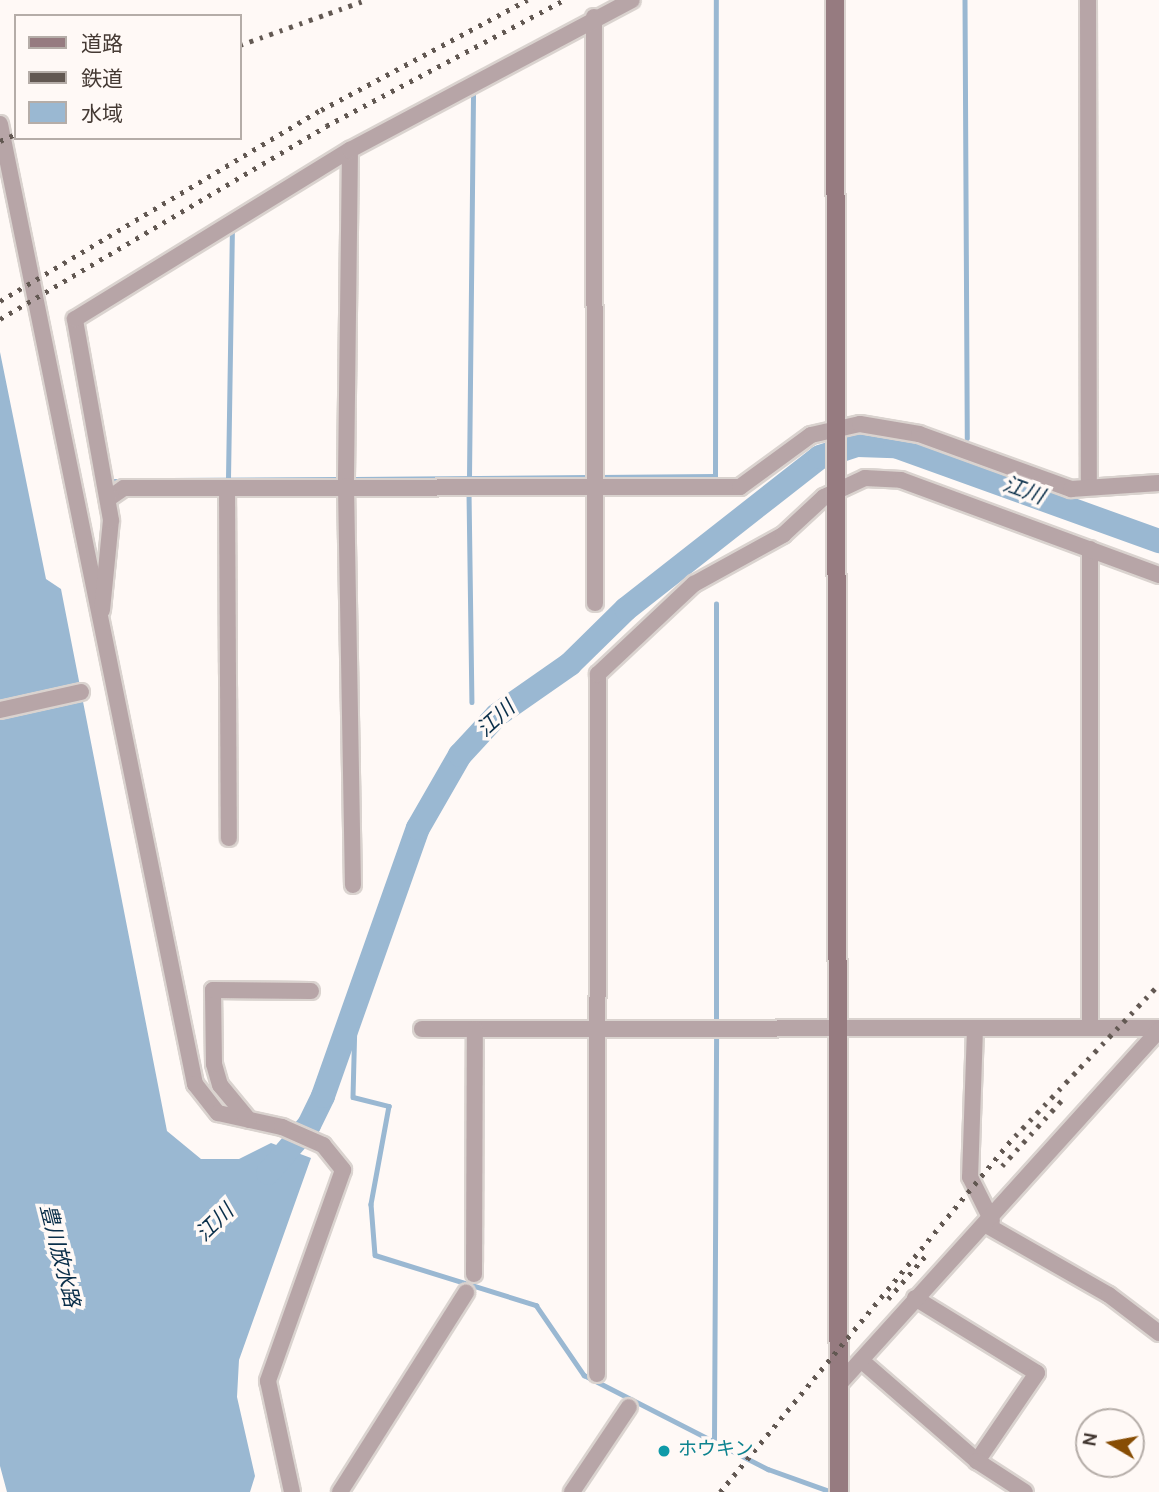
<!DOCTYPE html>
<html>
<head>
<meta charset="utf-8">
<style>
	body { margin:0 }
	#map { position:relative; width:1159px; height:1492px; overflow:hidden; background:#fff9f6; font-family:Overpass,"Noto Sans JP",sans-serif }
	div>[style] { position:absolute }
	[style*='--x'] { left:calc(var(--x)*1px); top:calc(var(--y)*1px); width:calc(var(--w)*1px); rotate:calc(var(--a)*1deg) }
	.water>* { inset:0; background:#9ab8d2 }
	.stream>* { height:4.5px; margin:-2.25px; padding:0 2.25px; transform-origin:2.25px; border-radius:2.25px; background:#9ab8d2 }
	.river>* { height:24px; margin:-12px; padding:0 12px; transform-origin:12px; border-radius:12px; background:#9ab8d2 }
	.roads { filter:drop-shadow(2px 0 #dad3cf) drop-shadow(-2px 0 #dad3cf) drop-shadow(0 2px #dad3cf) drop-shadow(0 -2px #dad3cf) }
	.street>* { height:16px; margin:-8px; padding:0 8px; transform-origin:8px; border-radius:8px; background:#b7a5a7 }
	.secondary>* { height:18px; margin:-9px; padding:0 9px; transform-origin:9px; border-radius:9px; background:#967b80 }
	.rail>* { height:4.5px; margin-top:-2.25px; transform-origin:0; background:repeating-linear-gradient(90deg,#625852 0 3.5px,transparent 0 10.5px) }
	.dots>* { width:19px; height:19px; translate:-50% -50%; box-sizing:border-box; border:4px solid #fff9f6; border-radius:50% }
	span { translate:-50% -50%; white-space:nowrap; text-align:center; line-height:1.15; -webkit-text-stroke:7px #fff9f6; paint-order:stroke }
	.culture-label { font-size:19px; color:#0d838f }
	.left { translate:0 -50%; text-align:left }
	.water-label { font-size:21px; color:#092e49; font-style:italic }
	.legend { position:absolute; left:14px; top:14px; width:228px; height:126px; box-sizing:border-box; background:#fff9f6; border:2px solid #b5ada8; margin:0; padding:9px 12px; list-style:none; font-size:21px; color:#453a34 }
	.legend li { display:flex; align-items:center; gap:14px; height:35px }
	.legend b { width:35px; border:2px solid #b5ada8 }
	.north { position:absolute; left:1075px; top:1408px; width:70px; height:70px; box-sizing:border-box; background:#fff9f6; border:2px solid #b5ada8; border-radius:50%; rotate:280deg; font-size:19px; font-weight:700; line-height:28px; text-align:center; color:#453a34 }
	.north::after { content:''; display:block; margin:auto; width:24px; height:32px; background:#874d04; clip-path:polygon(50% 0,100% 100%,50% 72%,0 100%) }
</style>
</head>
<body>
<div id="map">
	<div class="water">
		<i style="clip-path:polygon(0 352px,46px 579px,61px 589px,167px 1131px,201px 1159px,239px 1159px,271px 1143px,311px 1158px,239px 1360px,237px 1397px,255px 1476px,250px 1492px,7px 1492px,0 1466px)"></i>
	</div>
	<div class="stream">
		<i style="--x:965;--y:0;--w:438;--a:89.7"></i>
		<i style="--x:599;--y:477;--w:116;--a:-0.5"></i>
		<i style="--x:715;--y:476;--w:476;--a:-89.9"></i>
		<i style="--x:469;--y:478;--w:388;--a:-89.4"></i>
		<i style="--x:228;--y:479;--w:248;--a:-89.1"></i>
		<i style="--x:354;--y:479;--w:234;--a:-0.5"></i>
		<i style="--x:170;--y:480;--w:168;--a:-0.3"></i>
		<i style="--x:113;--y:481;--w:14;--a:0"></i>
		<i style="--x:469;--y:492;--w:210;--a:89.2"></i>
		<i style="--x:355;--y:1020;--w:77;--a:91.5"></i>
		<i style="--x:353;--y:1097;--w:37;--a:14"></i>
		<i style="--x:389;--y:1106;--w:100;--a:100.4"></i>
		<i style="--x:371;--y:1204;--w:51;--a:85.5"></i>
		<i style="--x:375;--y:1255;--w:169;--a:17.3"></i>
		<i style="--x:536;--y:1305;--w:85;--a:55.6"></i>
		<i style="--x:584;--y:1375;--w:207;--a:27.1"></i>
		<i style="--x:768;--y:1469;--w:68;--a:19.8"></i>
		<i style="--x:716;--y:1024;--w:420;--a:-90"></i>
		<i style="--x:714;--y:1440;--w:403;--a:-89.7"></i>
	</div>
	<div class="river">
		<i style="--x:268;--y:1173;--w:63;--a:-49.5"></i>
		<i style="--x:309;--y:1125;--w:32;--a:-64"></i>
		<i style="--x:323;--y:1096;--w:284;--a:-70.5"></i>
		<i style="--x:418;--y:828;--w:84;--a:-60.1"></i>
		<i style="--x:460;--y:755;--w:54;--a:-47.2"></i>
		<i style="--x:497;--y:715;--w:89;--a:-34.9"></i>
		<i style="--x:570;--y:664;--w:78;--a:-44.5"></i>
		<i style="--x:626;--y:609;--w:246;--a:-38.1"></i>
		<i style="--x:820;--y:457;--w:40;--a:-18"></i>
		<i style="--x:858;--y:445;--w:37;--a:2"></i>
		<i style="--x:895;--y:446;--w:281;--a:19.8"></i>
	</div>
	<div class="roads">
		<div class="street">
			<i style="--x:1088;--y:0;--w:483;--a:89.9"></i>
			<i style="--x:594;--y:17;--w:586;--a:89.9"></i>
			<i style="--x:0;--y:124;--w:980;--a:78.52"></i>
			<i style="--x:195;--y:1084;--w:37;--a:52"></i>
			<i style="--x:218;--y:1113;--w:66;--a:12.3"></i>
			<i style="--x:282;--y:1127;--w:45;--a:23.7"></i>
			<i style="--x:323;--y:1145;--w:32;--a:51"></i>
			<i style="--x:343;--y:1170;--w:224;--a:109.6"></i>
			<i style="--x:268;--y:1381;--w:114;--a:77.8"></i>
			<i style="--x:350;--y:150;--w:336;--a:90.7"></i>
			<i style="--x:346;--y:486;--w:399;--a:89"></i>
			<i style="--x:227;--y:488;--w:350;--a:89.7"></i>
			<i style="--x:108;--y:499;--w:19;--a:-35"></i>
			<i style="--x:124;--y:488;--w:616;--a:-0.09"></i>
			<i style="--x:740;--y:487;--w:88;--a:-36.2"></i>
			<i style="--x:811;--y:435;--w:50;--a:-12.7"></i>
			<i style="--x:860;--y:424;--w:60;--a:9.6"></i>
			<i style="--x:919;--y:434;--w:162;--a:19.9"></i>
			<i style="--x:1071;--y:489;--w:88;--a:-3.9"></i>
			<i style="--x:1090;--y:549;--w:479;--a:90"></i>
			<i style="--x:102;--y:610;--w:90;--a:-84.3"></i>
			<i style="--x:111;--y:520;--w:204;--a:-100.2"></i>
			<i style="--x:75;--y:319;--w:323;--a:-31.6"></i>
			<i style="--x:350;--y:150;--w:319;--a:-28"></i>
			<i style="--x:0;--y:710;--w:83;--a:-12.5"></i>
			<i style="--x:975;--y:1028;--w:149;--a:91.9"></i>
			<i style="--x:970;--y:1177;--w:49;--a:63.4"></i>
			<i style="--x:422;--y:1029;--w:737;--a:-0.08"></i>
			<i style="--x:249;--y:1120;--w:45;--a:-129.6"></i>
			<i style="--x:220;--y:1085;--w:22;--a:-106"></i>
			<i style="--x:214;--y:1064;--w:74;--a:-90.8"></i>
			<i style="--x:213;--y:990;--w:98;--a:0.6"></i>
			<i style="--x:988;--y:1226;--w:139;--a:29.7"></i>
			<i style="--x:1109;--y:1295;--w:63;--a:37.2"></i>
			<i style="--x:474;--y:1274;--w:245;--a:-89.8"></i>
			<i style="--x:915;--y:1298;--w:143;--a:31.6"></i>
			<i style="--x:1037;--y:1373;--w:107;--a:124.3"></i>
			<i style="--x:862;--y:1361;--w:152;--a:41"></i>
			<i style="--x:977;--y:1461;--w:57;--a:32.9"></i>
			<i style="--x:597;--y:1374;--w:700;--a:-89.92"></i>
			<i style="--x:598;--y:674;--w:132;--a:-43.2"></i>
			<i style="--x:694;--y:584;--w:102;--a:-28.8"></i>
			<i style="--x:783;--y:535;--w:56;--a:-42.8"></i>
			<i style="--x:824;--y:497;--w:45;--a:-24.9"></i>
			<i style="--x:865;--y:478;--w:36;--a:3"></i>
			<i style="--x:901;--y:480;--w:275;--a:20.2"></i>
			<i style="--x:842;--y:1381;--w:473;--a:-47.9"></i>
			<i style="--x:340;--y:1492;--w:236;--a:-57.7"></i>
			<i style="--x:572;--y:1492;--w:102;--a:-56.2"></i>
		</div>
		<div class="secondary">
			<i style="--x:835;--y:0;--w:1492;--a:89.85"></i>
		</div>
	</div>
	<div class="rail">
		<i style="--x:240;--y:45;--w:134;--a:-19.7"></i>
		<i style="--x:0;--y:141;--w:17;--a:-24"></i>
		<i style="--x:0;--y:301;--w:374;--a:-30.8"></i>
		<i style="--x:321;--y:110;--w:234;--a:-28.1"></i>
		<i style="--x:0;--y:319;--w:379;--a:-30.6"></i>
		<i style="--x:326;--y:126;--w:269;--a:-27.9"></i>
		<i style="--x:1002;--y:1166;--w:88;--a:-47.8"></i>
		<i style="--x:888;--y:1299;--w:60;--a:-49.1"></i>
		<i style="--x:720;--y:1492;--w:462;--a:-50.4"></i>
		<i style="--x:1015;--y:1136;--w:209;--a:-46.5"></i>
	</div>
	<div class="dots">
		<i style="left:664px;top:1451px;background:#0f9aa8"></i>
	</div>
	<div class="culture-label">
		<span class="left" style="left:678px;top:1451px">ホウキン</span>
	</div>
	<div class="water-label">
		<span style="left:1023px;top:492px;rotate:20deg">江川</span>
		<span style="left:497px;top:720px;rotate:-42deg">江川</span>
		<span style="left:216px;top:1224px;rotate:-44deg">江川</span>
		<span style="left:58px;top:1256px;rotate:76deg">豊川放水路</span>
	</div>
	<ul class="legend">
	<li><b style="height:9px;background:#967b80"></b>道路</li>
	<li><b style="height:9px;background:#625852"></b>鉄道</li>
	<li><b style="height:19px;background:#9ab8d2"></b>水域</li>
	</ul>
	<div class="north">N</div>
</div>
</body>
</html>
